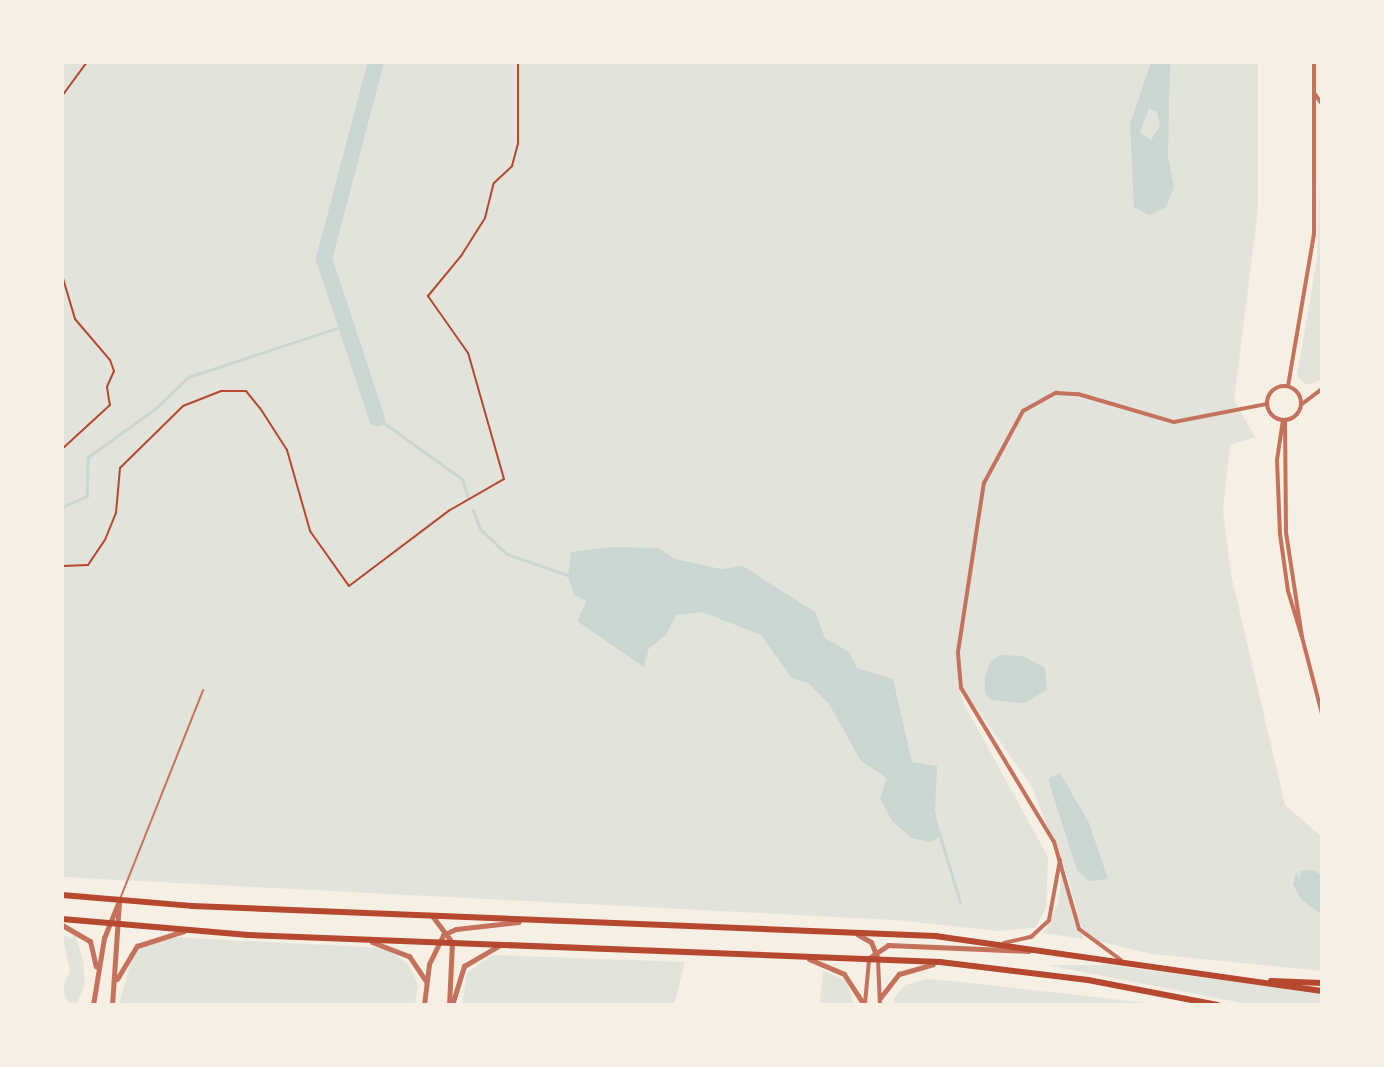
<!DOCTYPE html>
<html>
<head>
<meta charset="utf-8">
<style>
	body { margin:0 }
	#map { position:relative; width:1384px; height:1067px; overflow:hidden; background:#f6efe4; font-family:"Work Sans",sans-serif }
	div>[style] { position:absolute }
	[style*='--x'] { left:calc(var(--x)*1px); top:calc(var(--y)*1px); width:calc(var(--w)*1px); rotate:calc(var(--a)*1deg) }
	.green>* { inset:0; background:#e2e4dc }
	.water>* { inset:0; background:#c9d6d2 }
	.stream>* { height:3px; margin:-1.5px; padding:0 1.5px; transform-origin:1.5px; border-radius:1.5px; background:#c9d6d2 }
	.river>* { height:16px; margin:-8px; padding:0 8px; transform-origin:8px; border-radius:8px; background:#c9d6d2 }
	.path>* { height:2px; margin:-1px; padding:0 1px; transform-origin:1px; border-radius:1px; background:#b5482f }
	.service>* { height:2px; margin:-1px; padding:0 1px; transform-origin:1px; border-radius:1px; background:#c5725c }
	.minor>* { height:4px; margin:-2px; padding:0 2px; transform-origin:2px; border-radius:2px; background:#c5725c }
	.minor>.ring { margin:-2px; padding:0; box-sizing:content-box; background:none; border:4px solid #c5725c; border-radius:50% }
	.tertiary>* { height:5px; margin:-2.5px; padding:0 2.5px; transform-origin:2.5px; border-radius:2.5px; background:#c5725c }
	.trunk>* { height:6px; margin:-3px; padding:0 3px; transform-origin:3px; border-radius:3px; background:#b5482f }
	span { translate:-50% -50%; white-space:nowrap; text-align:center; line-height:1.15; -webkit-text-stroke:7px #f6efe4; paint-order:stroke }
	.frame { position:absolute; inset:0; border:64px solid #f6efe4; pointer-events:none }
</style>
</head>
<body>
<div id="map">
	<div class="green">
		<i style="clip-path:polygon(62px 62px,1258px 62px,1258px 210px,1234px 400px,1255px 437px,1230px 445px,1223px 510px,1231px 574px,1285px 805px,1322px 837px,1322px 971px,1152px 954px,1093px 940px,1080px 925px,1069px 880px,1032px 787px,957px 680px,964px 704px,1048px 857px,1046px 908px,1035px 928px,997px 931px,895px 920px,62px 877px)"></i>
		<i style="clip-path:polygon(1322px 120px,1322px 380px,1306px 385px,1297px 376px,1317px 259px)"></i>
		<i style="clip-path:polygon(1062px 871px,1074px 923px,1084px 939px,1043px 933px,1058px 904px)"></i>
		<i style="clip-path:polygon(62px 934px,71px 939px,75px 934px,83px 960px,85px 985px,76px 1005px,70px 1005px,62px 989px,70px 971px)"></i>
		<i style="clip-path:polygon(170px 937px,386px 948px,408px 964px,418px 984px,415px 1005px,119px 1005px,133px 954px,148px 942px)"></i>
		<i style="clip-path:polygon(492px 955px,685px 962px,674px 1005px,462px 1005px,467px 973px)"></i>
		<i style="clip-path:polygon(1047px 965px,1107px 965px,1322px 993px,1322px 1005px,1252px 1005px)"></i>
		<i style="clip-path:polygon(823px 971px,846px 980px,854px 1005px,820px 1005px)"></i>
		<i style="clip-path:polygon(926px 979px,961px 982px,1166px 1005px,894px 1005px,894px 998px,905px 985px)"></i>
	</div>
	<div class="water">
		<i style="clip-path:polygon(evenodd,1151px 62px,1170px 62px,1168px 156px,1174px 187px,1166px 207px,1149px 215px,1134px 207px,1130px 124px,1151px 62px,1149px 108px,1157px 112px,1160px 126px,1151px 140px,1140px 132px,1149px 108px)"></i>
		<i style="clip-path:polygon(611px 547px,658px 548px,675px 559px,721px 569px,743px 566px,815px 612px,825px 638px,849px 652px,857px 668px,893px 679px,912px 762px,937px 766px,935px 811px,941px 836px,930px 842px,912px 838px,892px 821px,880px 798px,887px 778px,861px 761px,829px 704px,808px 683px,792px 678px,761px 635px,702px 612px,676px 615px,666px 635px,649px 648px,644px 667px,577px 621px,587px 601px,574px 595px,568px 576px,571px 552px)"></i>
		<i style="clip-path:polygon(1000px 655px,1023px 656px,1045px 668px,1047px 690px,1024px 703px,991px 700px,985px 693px,985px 676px,991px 661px)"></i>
		<i style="clip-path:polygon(1060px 773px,1089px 823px,1108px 879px,1089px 881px,1077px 870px,1050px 786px,1049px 778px)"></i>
		<i style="clip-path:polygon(1313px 870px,1322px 875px,1322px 915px,1301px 899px,1293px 884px,1296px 872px,1299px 879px,1301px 871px)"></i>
	</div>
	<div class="stream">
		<i style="--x:377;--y:418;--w:105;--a:35.7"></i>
		<i style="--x:462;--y:479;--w:19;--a:72"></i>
		<i style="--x:62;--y:507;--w:27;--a:-24"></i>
		<i style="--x:87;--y:496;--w:39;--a:-89"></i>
		<i style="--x:88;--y:457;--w:84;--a:-35.8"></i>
		<i style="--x:156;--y:408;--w:45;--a:-44.1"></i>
		<i style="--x:188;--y:377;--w:166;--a:-18.2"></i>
		<i style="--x:473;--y:510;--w:20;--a:70"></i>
		<i style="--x:480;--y:529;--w:37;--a:43"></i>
		<i style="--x:507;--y:554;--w:67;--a:19.2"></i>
		<i style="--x:939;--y:833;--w:72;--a:73.1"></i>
	</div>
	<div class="river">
		<i style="--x:376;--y:62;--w:204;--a:104.8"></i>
		<i style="--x:324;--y:259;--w:168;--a:71.6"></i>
	</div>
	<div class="path">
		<i style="--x:62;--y:96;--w:42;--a:-53.7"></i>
		<i style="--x:62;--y:275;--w:46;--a:73.5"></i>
		<i style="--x:75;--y:319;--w:54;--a:49.5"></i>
		<i style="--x:110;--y:360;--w:12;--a:70"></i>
		<i style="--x:114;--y:371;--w:17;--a:114"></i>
		<i style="--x:107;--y:387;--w:18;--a:81"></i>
		<i style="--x:110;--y:405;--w:65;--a:137.5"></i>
		<i style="--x:62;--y:566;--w:26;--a:-2"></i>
		<i style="--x:88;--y:565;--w:30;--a:-56"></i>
		<i style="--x:105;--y:540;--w:29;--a:-68"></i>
		<i style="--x:116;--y:513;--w:45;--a:-84.9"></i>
		<i style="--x:120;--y:468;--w:88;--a:-44.5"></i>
		<i style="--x:183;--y:406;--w:41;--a:-21.5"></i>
		<i style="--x:221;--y:391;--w:25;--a:0"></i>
		<i style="--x:246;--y:391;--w:22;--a:51"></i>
		<i style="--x:260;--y:408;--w:50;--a:57.3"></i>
		<i style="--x:287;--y:450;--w:84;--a:74.1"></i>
		<i style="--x:310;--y:531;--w:67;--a:54.7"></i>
		<i style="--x:349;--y:586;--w:126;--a:-37"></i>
		<i style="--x:450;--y:510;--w:62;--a:-29.9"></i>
		<i style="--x:504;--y:479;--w:131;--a:-105.9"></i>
		<i style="--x:468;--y:353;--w:70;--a:-125.1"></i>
		<i style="--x:428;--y:296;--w:52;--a:-50.5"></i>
		<i style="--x:461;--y:256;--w:45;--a:-57.7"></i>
		<i style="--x:485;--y:218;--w:36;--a:-76"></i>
		<i style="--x:494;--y:183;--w:25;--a:-43"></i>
		<i style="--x:512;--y:166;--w:23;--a:-75"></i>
		<i style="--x:518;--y:144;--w:82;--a:-90"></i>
	</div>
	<div class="service">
		<i style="--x:120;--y:899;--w:225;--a:-68.3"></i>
	</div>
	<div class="minor">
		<i style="--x:1314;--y:93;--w:14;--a:54"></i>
		<i class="ring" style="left:1267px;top:386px;width:30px;height:30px"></i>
		<i style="--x:1288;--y:386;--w:154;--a:-80.3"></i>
		<i style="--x:1314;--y:234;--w:172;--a:-90"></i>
		<i style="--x:1302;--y:404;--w:25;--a:-37"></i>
		<i style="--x:1283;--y:420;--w:40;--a:98.5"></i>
		<i style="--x:1277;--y:460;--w:74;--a:87.7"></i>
		<i style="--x:1280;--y:534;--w:58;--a:82"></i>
		<i style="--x:1288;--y:591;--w:48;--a:73.1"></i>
		<i style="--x:1302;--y:637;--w:106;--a:-98.7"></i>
		<i style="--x:1286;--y:532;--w:112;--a:-90.5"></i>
		<i style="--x:1302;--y:637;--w:80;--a:75.4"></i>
		<i style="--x:1004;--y:943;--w:28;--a:-13"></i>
		<i style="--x:1031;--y:937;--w:25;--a:-43"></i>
		<i style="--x:1049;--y:920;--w:61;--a:-79.6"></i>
		<i style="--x:878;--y:960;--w:45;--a:87.5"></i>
		<i style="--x:1121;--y:960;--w:52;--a:-143.6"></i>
		<i style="--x:1079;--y:929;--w:91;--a:-106"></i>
		<i style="--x:1054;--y:842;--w:180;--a:-121.1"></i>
		<i style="--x:961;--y:688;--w:36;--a:-95"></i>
		<i style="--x:958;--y:652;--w:171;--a:-81.3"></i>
		<i style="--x:984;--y:483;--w:82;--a:-61.6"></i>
		<i style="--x:1023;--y:411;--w:38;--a:-29"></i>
		<i style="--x:1056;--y:393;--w:22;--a:3"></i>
		<i style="--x:1078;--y:394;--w:100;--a:16.3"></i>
		<i style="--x:1174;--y:422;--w:95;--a:-11"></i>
		<i style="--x:865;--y:1003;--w:42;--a:-84.6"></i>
	</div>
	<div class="tertiary">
		<i style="--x:433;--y:917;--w:31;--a:53"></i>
		<i style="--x:452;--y:942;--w:63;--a:92.7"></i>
		<i style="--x:62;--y:925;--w:32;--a:30"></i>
		<i style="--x:90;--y:941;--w:26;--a:77"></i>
		<i style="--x:857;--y:934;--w:16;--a:30"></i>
		<i style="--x:871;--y:942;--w:18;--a:68"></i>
		<i style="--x:372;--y:942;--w:40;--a:21"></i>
		<i style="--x:409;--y:956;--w:30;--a:56"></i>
		<i style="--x:869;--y:958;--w:23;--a:-34"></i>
		<i style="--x:888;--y:945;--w:141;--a:2.4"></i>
		<i style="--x:809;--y:959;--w:38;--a:23"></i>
		<i style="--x:844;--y:974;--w:37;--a:57"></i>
		<i style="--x:117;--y:979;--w:39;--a:-59"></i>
		<i style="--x:137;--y:946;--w:49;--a:-17.7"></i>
		<i style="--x:880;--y:998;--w:31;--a:-52"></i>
		<i style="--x:899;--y:974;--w:35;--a:-16"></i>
		<i style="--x:93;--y:1005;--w:68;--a:-80.7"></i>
		<i style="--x:104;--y:938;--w:40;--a:-68"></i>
		<i style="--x:112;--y:1005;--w:102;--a:-86.1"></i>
		<i style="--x:424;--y:1005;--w:41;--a:-83"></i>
		<i style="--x:429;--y:964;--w:32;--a:-64"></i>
		<i style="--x:443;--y:935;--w:14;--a:-25"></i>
		<i style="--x:456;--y:929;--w:63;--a:-6.3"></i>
		<i style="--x:452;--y:1005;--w:41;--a:-72.9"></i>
		<i style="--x:464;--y:966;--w:42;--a:-30.3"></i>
	</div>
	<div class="trunk">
		<i style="--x:62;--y:895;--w:130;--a:4.8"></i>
		<i style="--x:192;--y:906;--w:744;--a:2.31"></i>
		<i style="--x:935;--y:936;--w:391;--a:8.1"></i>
		<i style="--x:62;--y:919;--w:187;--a:4.9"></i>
		<i style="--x:248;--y:935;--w:693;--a:2.23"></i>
		<i style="--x:940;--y:962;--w:149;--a:6.9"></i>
		<i style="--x:1088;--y:980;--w:132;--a:10.9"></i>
		<i style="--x:1271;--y:981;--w:51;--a:2.2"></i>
	</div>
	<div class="frame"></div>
</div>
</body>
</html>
